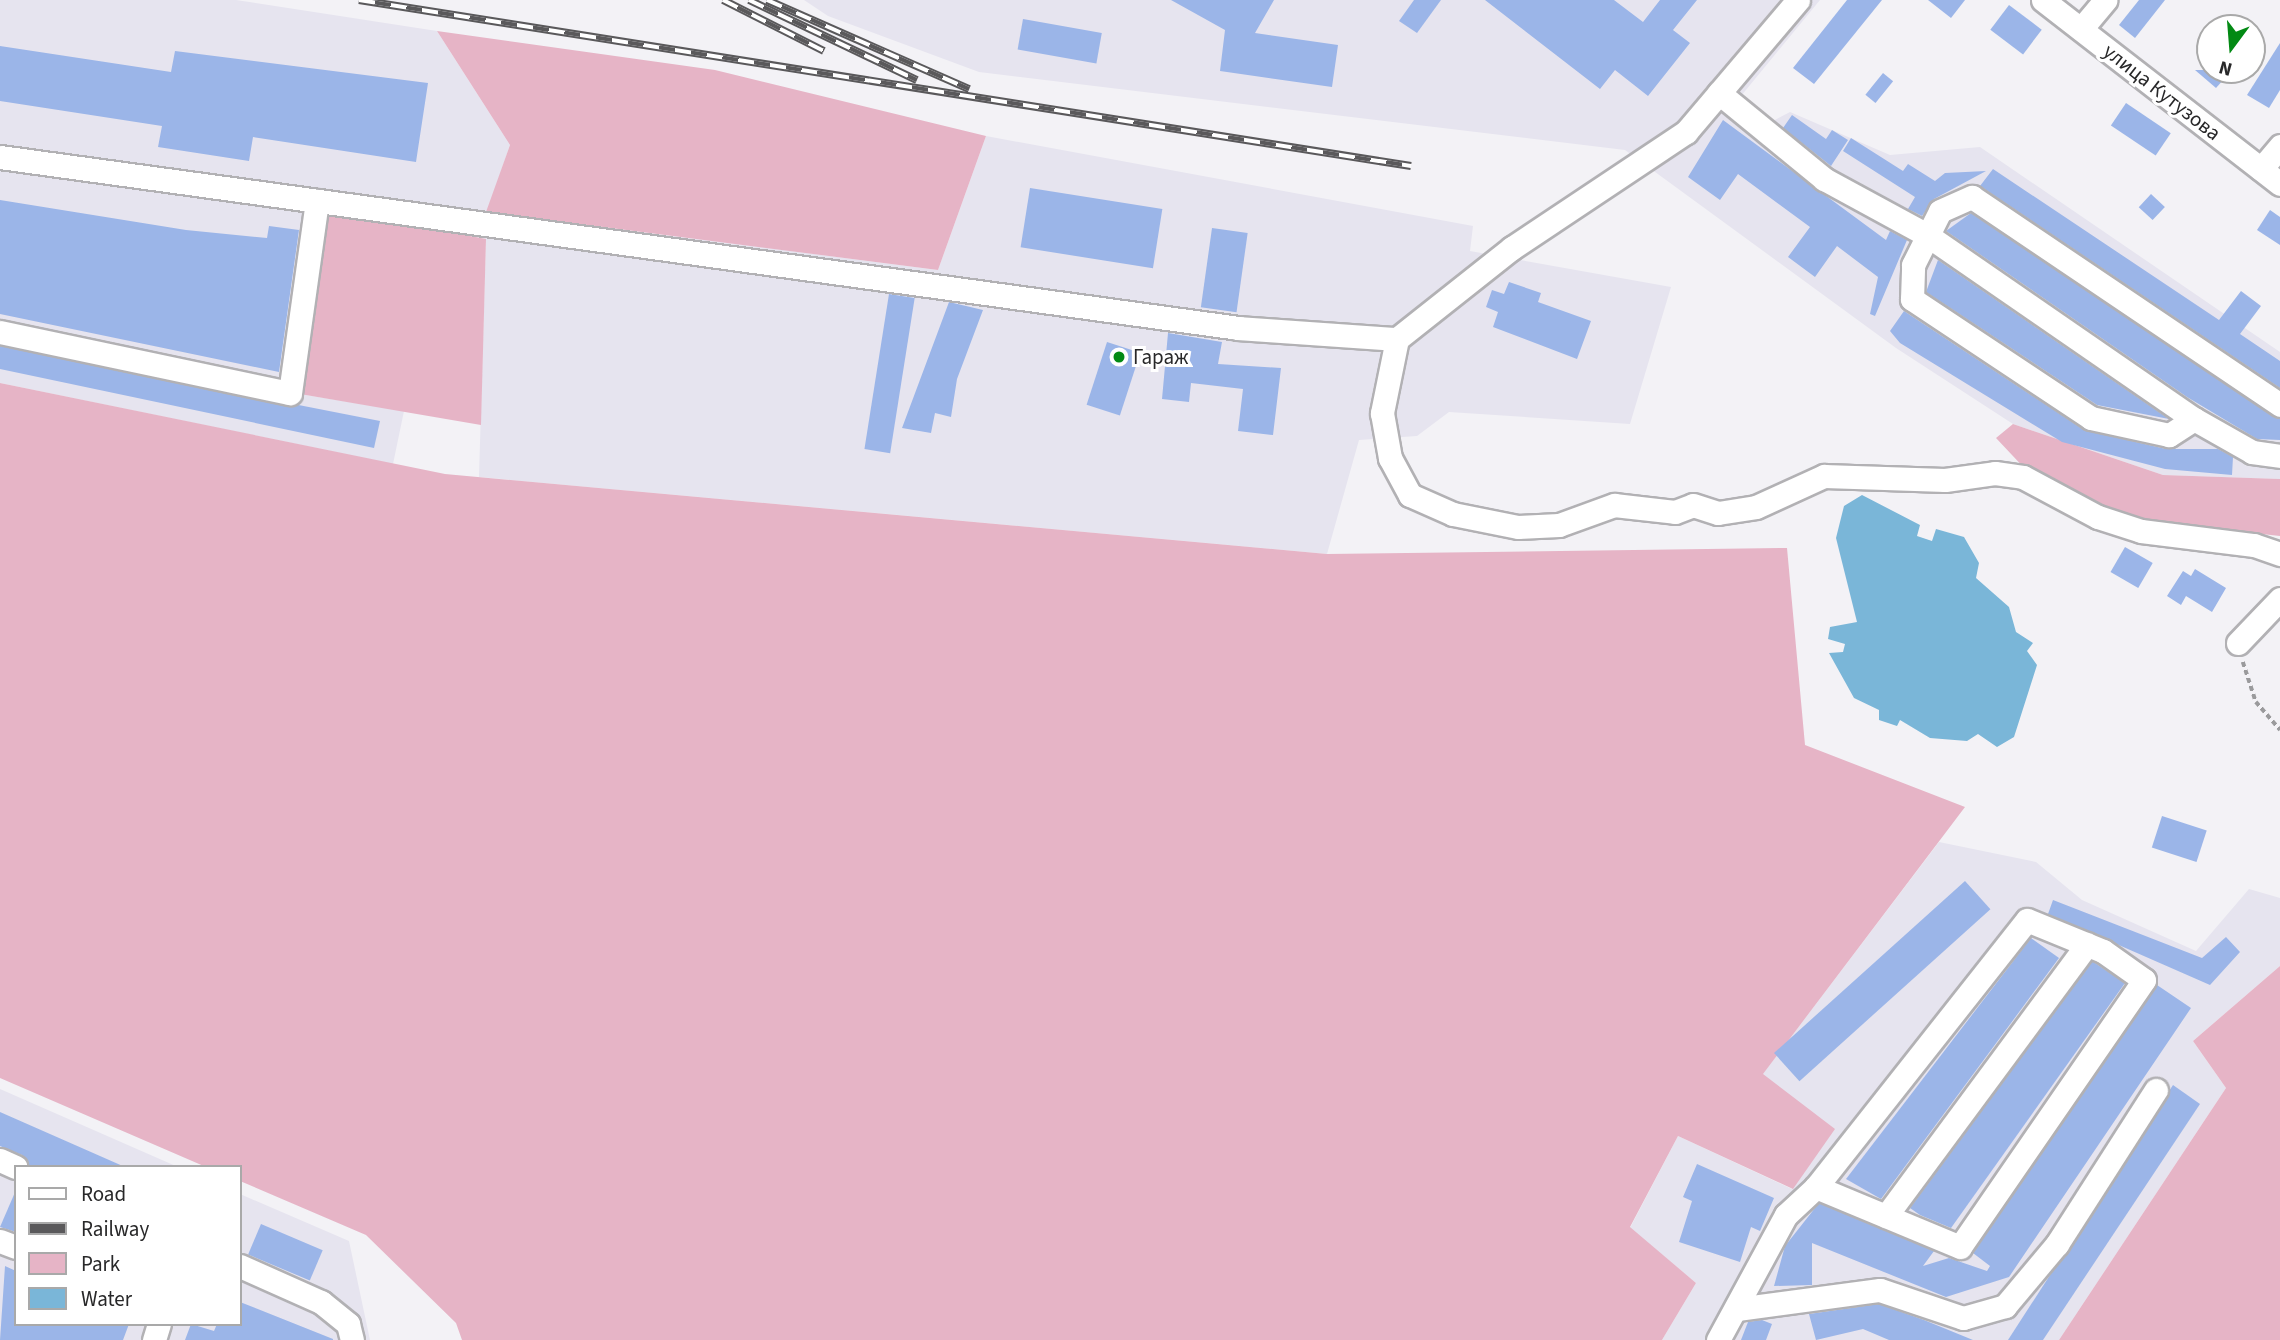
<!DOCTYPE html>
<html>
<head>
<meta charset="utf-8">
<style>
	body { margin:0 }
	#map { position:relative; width:2280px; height:1340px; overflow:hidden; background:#f3f2f6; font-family:"Source Sans 3",sans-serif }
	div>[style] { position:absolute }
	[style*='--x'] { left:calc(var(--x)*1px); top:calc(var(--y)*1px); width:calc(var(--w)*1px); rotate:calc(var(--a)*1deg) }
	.built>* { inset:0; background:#e6e4ef }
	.green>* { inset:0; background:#e6b4c6 }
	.water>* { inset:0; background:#7ab6d8 }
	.building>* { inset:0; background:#9bb5e8; transform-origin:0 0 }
	.path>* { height:3.5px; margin-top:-1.75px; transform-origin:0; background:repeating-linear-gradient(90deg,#9a9a9c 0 5px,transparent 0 8.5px) }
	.roads { filter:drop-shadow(2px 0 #b2b1b4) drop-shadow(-2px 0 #b2b1b4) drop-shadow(0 2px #b2b1b4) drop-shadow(0 -2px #b2b1b4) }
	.minor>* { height:23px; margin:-11.5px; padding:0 11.5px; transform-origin:11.5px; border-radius:11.5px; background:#fff }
	.rail>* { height:8px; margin-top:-4px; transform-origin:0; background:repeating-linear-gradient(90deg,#fff 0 16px,#5a595b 0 32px); box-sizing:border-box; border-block:2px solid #5a595b }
	.dots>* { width:19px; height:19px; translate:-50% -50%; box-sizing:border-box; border:4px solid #fff; border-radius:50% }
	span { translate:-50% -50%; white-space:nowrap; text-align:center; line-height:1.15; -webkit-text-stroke:6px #fff; paint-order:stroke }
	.street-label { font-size:21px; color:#282829 }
	.poi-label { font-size:21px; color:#282829 }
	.left { translate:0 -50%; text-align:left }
	.legend { position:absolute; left:14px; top:1165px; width:228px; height:161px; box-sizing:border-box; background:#fff; border:2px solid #a9a9a9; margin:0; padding:9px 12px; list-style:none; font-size:21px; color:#282829 }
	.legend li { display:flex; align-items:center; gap:14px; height:35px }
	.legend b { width:35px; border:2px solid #a9a9a9 }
	.north { position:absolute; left:2196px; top:14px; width:70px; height:70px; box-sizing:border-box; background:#fff; border:2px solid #a9a9a9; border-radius:50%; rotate:196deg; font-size:19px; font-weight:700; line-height:28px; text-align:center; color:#282829 }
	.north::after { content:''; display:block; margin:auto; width:24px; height:32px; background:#038a14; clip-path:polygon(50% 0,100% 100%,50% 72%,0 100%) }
</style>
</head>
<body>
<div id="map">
	<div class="built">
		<i style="clip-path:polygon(0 0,236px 0,437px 31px,510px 145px,487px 212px,938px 270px,986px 136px,1473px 226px,1470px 251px,1671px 287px,1630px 424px,1449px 412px,1417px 436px,1359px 440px,1327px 554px,479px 477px,486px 239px,300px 394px,404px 411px,393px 464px,0 383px)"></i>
		<i style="clip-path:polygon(804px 0,1820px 0,1741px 96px,1773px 121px,1790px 112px,1890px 155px,1980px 147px,2280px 352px,2280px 479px,2163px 475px,2013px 424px,1896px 348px,1625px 150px,979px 72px,828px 16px)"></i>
		<i style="clip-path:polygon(1939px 842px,2036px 862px,2082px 900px,2196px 951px,2249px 889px,2280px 898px,2280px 966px,2193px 1041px,2226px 1088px,2059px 1340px,1662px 1340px,1696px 1283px,1630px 1228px,1678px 1136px,1792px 1189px,1762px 1075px)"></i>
		<i style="clip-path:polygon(0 1089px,178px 1167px,16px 1167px,16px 1324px,240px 1324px,240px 1194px,349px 1241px,370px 1340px,0 1340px)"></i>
	</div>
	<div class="green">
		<i style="clip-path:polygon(437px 31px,715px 70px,986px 136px,938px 270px,486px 212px,510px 145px)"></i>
		<i style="clip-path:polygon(326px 209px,486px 239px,481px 425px,300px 394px)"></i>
		<i style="clip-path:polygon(0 383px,445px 474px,1327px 554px,1787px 548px,1805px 745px,1965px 807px,1763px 1074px,1835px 1129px,1793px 1189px,1678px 1136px,1630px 1227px,1696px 1283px,1662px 1340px,462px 1340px,456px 1323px,366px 1235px,240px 1181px,240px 1167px,206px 1167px,0 1078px)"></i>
		<i style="clip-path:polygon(2013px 424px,2163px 475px,2280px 479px,2280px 536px,2162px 523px,2097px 507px,2028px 472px,1996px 438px)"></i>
		<i style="clip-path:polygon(2280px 966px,2280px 1340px,2059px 1340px,2226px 1088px,2193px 1041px)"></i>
	</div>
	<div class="water">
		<i style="clip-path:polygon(1862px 495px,1920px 525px,1917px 536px,1932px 541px,1936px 529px,1964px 537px,1979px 563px,1976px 578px,2009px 607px,2016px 632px,2033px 643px,2027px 651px,2037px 665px,2014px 737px,1997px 747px,1978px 734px,1967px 741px,1930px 738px,1900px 720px,1897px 726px,1879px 720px,1879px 710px,1854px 698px,1829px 653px,1843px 652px,1845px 644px,1828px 639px,1830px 627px,1857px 622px,1836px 538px,1844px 506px)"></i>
	</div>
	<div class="building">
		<i style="clip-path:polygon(1171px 0,1274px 0,1255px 33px,1338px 45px,1332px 87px,1220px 71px,1225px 30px)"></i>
		<i style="clip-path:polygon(1414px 0,1441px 0,1417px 33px,1399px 21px)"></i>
		<i style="clip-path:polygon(1485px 0,1614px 0,1643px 22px,1660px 0,1697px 0,1673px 30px,1690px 43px,1648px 96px,1615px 70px,1600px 89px)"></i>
		<i style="clip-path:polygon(1847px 0,1882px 0,1814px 84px,1793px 68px)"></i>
		<i style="clip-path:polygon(1928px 0,1965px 0,1951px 18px)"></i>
		<i style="clip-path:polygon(2139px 0,2165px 0,2135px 38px,2119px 25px)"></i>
		<i style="left:2009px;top:5px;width:41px;height:31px;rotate:37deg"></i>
		<i style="left:1023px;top:19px;width:80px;height:31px;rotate:10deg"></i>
		<i style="clip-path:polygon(2280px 43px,2280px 90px,2269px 108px,2247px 95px)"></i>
		<i style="clip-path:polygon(0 46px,171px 72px,175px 51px,428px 83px,416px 162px,253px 137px,249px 161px,158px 147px,162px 126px,0 101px)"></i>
		<i style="clip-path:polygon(2195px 70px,2232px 70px,2216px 88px)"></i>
		<i style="left:1883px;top:73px;width:13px;height:28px;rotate:39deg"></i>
		<i style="left:2126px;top:103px;width:54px;height:27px;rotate:34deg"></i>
		<i style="clip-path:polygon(1792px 115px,1826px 139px,1832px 130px,1848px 140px,1831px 166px,1783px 128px)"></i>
		<i style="clip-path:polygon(1723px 120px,1886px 240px,1890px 231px,1907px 240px,1875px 316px,1870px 314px,1878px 277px,1837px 246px,1815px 277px,1788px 257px,1810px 227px,1738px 174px,1720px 200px,1688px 177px)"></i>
		<i style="clip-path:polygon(1851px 138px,1903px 171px,1908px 164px,1935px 181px,1945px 173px,1986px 171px,1934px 199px,1922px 216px,1908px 209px,1915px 197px,1843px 151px)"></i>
		<i style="clip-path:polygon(1993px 169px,2219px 320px,2241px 291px,2261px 306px,2240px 334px,2280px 361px,2280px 388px,1980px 186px)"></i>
		<i style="left:1030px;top:188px;width:134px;height:60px;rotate:9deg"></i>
		<i style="left:2151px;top:194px;width:19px;height:18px;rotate:43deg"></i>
		<i style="clip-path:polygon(0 200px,186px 230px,267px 238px,269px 226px,299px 230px,279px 372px,0 314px)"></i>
		<i style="clip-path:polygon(2270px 210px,2280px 217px,2280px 245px,2257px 230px)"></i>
		<i style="clip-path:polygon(1971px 213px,2280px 419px,2280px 440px,2257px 439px,2187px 397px,1946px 231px)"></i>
		<i style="left:1212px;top:228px;width:36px;height:80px;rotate:8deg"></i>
		<i style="clip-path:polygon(1938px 260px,2169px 419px,2097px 405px,1926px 292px)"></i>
		<i style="clip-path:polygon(1509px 282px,1541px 293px,1538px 302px,1591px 321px,1577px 359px,1493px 327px,1498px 312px,1486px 307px,1492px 290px,1504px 294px)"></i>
		<i style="left:889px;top:294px;width:26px;height:157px;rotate:9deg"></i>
		<i style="clip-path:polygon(949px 302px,983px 310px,957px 379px,951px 417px,935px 413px,931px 433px,902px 428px)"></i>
		<i style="clip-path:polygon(1904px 311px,2084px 430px,2166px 449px,2218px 449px,2233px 457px,2232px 475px,2165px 469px,2062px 442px,1900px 343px,1890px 331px)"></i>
		<i style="clip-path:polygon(1168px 333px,1222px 342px,1218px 364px,1281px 368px,1273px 435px,1238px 431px,1243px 389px,1191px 383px,1189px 402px,1162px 399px)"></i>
		<i style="left:1107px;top:342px;width:35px;height:66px;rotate:18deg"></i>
		<i style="clip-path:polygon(0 346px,380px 421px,374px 448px,0 369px)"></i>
		<i style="left:2125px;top:547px;width:32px;height:29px;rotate:30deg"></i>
		<i style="clip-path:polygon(2195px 569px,2226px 588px,2212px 612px,2186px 596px,2181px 605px,2167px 596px,2183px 571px,2191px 576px)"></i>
		<i style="left:2162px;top:816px;width:47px;height:33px;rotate:18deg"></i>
		<i style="left:1965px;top:881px;width:38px;height:257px;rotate:48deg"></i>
		<i style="clip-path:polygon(2053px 900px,2202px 958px,2226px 937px,2240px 952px,2210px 985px,2048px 914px)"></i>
		<i style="clip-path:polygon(2031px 938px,2059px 958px,1881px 1199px,1846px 1179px)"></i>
		<i style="clip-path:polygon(2092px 961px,2125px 983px,1951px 1228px,1920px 1215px,1910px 1208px)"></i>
		<i style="clip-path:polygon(2157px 985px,2191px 1008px,2009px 1277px,1946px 1297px,1812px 1243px,1812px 1285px,1774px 1286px,1785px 1246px,1819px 1203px,1934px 1251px,1923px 1266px,1949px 1258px,1987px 1271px,1990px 1266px,1973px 1253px)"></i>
		<i style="clip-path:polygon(2173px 1085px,2200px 1104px,2043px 1340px,2008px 1340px)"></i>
		<i style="clip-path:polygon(0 1112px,125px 1167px,30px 1167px,22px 1155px,0 1146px)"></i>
		<i style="clip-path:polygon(1697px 1164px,1774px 1198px,1760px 1231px,1751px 1227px,1740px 1262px,1679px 1242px,1692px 1201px,1683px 1197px)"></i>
		<i style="clip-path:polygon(16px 1190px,16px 1232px,0 1227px)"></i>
		<i style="left:261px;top:1224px;width:67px;height:33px;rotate:23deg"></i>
		<i style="clip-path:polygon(5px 1266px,16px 1271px,16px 1324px,129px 1324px,123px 1340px,0 1340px)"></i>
		<i style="clip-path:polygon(240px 1302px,333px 1339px,333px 1340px,185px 1340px,191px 1324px,214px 1331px,217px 1324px,240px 1324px)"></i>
		<i style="clip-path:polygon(1879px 1304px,1924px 1320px,1973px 1340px,1889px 1340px,1863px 1329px,1816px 1340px,1809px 1314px)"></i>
		<i style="clip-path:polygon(1762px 1320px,1772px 1324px,1766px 1340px,1741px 1340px,1748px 1322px)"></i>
	</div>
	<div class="path">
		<i style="--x:2243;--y:662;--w:42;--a:72"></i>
		<i style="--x:2256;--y:702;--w:37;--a:49"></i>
	</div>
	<div class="roads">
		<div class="minor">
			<i style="--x:2043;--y:0;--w:300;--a:37.8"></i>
			<i style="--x:2081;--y:29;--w:38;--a:-50"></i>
			<i style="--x:1719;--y:93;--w:136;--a:39.3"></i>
			<i style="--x:1824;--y:179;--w:117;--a:28.5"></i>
			<i style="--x:1927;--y:235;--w:324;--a:34.6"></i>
			<i style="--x:2194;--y:419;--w:67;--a:29.6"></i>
			<i style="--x:2252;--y:452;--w:28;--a:8"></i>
			<i style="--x:0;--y:157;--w:1250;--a:7.86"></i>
			<i style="--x:1238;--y:328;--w:159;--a:4"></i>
			<i style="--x:1397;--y:339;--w:147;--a:-38.4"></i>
			<i style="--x:1512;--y:248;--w:209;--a:-33.7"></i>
			<i style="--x:1686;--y:132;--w:173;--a:-49.7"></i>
			<i style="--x:2261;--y:169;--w:30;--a:-50"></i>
			<i style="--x:0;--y:332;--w:296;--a:11.9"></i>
			<i style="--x:290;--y:393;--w:194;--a:-82"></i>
			<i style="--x:1397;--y:339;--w:76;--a:101.5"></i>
			<i style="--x:1382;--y:413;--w:46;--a:79.9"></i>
			<i style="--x:1390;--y:458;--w:42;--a:61.6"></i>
			<i style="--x:1410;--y:495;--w:47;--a:23.8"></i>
			<i style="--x:1453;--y:514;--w:66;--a:11.3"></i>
			<i style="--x:1518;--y:527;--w:41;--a:-2.8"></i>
			<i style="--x:1559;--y:525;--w:59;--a:-20"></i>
			<i style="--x:1614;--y:505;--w:61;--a:6.5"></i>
			<i style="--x:1675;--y:512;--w:19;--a:-21"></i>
			<i style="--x:1693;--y:505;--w:26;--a:18"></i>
			<i style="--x:1718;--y:513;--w:38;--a:-9"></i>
			<i style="--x:1756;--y:507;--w:75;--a:-24.5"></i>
			<i style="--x:1824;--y:476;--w:121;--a:1.9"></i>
			<i style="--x:1945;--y:480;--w:50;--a:-8"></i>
			<i style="--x:1995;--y:473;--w:28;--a:8"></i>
			<i style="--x:2023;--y:477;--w:85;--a:28.1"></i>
			<i style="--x:2098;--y:517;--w:45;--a:18"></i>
			<i style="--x:2141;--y:531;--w:114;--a:7.1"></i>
			<i style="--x:2254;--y:545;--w:28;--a:19"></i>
			<i style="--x:2194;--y:419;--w:30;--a:147"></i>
			<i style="--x:2169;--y:435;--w:80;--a:-167.7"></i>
			<i style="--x:2091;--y:418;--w:215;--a:-146.4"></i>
			<i style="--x:1912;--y:299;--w:34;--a:-88"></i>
			<i style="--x:1913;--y:265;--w:60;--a:-63.4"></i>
			<i style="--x:1940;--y:211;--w:35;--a:-24"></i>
			<i style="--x:1972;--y:197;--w:372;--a:34"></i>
			<i style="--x:2238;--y:643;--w:61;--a:-46.3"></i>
			<i style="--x:0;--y:1160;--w:17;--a:24"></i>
			<i style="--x:1886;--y:1216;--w:338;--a:-53.5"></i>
			<i style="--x:0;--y:1241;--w:17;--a:21"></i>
			<i style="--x:240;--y:1266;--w:89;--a:24"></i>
			<i style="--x:321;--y:1302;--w:35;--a:39"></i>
			<i style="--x:348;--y:1324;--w:16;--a:76"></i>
			<i style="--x:1737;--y:1309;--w:144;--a:-7.6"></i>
			<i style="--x:1880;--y:1290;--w:88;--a:18.6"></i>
			<i style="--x:1963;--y:1318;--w:44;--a:-15.9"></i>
			<i style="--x:2005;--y:1306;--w:81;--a:-50"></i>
			<i style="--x:2057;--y:1244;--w:183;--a:-57.3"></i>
			<i style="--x:154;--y:1340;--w:17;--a:-73"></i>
			<i style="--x:1718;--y:1340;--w:142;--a:-61.5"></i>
			<i style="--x:1786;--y:1215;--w:41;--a:-43"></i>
			<i style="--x:1816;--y:1187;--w:340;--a:-51.7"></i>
			<i style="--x:2027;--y:920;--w:82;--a:22.2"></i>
			<i style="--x:2103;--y:951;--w:50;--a:35.3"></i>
			<i style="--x:2144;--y:980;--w:324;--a:124.6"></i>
			<i style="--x:1960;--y:1247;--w:156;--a:-157.4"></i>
		</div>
	</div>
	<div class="rail">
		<i style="--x:359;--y:0;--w:1065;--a:8.97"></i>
		<i style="--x:723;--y:0;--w:113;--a:26.8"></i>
		<i style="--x:749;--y:0;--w:186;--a:25.5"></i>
		<i style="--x:767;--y:0;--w:221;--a:23.8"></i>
	</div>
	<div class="dots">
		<i style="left:1119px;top:357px;background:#038a14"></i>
	</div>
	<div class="street-label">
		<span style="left:2162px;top:92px;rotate:38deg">улица Кутузова</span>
	</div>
	<div class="poi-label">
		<span class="left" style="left:1133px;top:357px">Гараж</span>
	</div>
	<ul class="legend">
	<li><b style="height:9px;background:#fff"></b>Road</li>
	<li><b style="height:9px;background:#5a595b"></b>Railway</li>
	<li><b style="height:19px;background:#e6b4c6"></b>Park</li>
	<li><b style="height:19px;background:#7ab6d8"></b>Water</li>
	</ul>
	<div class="north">N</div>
</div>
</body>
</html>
